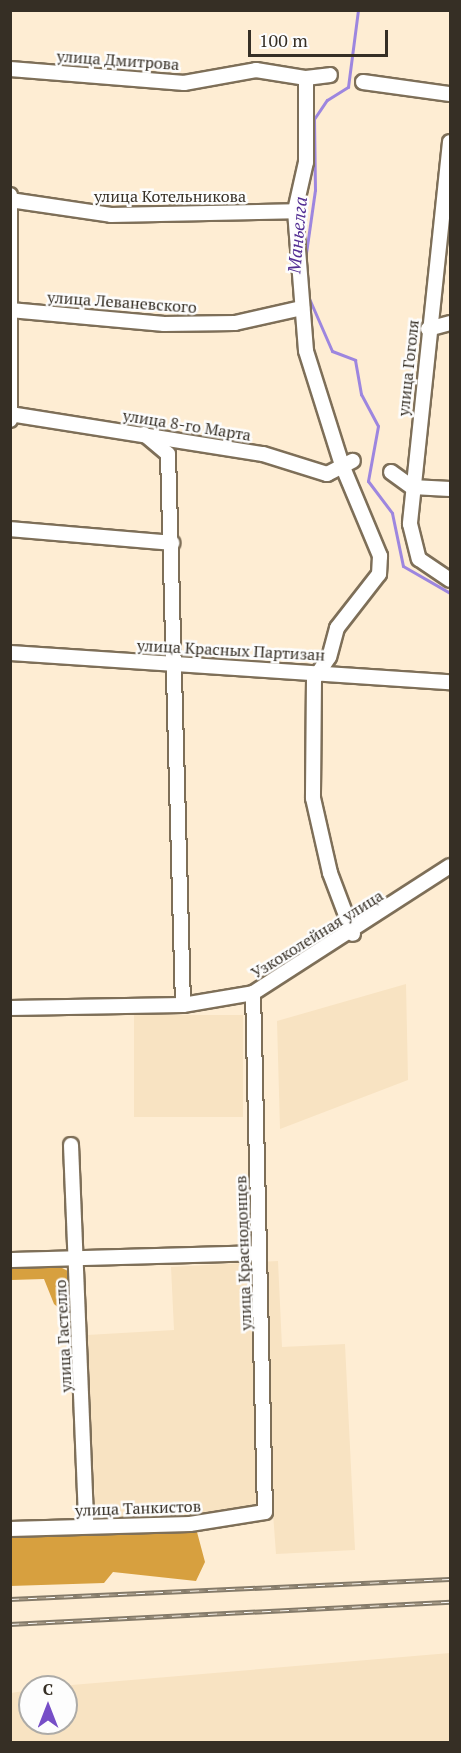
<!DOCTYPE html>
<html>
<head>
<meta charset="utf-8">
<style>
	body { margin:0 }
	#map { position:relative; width:461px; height:1753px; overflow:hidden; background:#feedd3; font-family:"PT Serif",serif }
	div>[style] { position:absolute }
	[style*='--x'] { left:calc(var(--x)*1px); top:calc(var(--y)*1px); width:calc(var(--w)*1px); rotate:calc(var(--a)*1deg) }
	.built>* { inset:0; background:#f8e3c2; transform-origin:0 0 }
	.forest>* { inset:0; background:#d7a03f }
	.stream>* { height:3px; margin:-1.5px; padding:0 1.5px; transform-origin:1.5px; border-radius:1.5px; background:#9d86df }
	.roads { filter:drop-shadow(2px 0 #7e6f58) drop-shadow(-2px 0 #7e6f58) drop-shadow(0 2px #7e6f58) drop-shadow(0 -2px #7e6f58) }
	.minor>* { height:14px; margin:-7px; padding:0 7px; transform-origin:7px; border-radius:7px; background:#fff }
	.rail>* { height:5px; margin-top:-2.5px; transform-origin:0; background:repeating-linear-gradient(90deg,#fdfdfd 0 9px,#847a69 0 18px); box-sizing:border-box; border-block:2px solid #847a69 }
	span { translate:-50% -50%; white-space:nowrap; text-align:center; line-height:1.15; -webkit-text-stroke:5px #fdfdfd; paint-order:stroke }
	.street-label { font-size:16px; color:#362f25 }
	.water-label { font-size:18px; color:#522d93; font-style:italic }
	.frame { position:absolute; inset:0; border:12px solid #362f25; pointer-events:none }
	.north { position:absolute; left:18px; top:1675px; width:60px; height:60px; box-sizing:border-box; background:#fdfdfd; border:2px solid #adaba7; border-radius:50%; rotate:0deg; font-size:16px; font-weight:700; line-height:24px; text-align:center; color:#362f25 }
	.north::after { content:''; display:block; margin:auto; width:21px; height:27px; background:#764ec7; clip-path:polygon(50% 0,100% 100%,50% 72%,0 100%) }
	.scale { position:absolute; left:248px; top:30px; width:140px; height:27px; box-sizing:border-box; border:3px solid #362f25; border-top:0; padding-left:8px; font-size:18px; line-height:21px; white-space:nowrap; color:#362f25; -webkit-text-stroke:4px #fdfdfd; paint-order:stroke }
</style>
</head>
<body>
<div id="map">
	<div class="built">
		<i style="clip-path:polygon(406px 984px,408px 1080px,280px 1129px,277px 1021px)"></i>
		<i style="left:243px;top:1015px;width:102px;height:109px;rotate:90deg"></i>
		<i style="clip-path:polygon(278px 1261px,282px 1347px,345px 1344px,355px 1550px,276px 1554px,273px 1513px,96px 1522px,87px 1335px,174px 1330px,171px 1267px)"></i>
		<i style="clip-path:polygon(450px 1653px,450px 1742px,11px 1742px,11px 1693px,30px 1690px,30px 1723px,66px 1723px,66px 1687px,48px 1687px)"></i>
	</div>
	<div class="forest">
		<i style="clip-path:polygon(54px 1264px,70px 1272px,68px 1316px,54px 1304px,44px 1279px,11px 1280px,10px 1266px)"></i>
		<i style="clip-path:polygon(139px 1529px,197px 1532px,205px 1562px,196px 1581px,113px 1572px,104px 1583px,10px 1586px,10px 1536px)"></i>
	</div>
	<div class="stream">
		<i style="--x:305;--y:260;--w:71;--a:-81.9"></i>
		<i style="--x:315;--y:190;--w:71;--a:-90.8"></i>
		<i style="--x:314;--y:119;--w:23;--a:-56"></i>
		<i style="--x:327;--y:100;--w:25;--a:-32"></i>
		<i style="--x:348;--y:87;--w:78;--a:-82.6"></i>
		<i style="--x:308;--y:296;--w:60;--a:66.4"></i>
		<i style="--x:332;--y:351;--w:25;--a:21"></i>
		<i style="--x:355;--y:360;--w:35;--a:80"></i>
		<i style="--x:361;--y:394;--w:36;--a:62"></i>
		<i style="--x:378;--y:426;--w:56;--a:100.3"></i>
		<i style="--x:368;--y:481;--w:40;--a:53"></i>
		<i style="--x:392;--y:513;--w:54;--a:78.3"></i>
		<i style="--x:403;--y:566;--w:54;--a:29.9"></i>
	</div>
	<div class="roads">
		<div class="minor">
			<i style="--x:10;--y:69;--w:175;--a:4.6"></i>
			<i style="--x:184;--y:83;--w:73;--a:-10.2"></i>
			<i style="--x:256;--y:70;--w:51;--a:9.1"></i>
			<i style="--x:306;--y:78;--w:24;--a:-7"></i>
			<i style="--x:306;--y:78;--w:84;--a:90"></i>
			<i style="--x:306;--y:162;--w:50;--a:102.7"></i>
			<i style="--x:295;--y:211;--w:140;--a:85.5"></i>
			<i style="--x:306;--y:351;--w:120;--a:72.5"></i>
			<i style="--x:342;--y:465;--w:99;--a:67.3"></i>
			<i style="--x:380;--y:556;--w:18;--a:93"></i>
			<i style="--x:379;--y:574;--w:68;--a:127.9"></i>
			<i style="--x:337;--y:628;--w:30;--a:105"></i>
			<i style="--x:329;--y:657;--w:27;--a:124"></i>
			<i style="--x:314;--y:679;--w:119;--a:90.5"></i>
			<i style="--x:313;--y:798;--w:77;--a:77.2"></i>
			<i style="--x:330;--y:873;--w:65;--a:69.3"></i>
			<i style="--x:363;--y:82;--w:88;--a:7.9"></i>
			<i style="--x:450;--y:142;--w:384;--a:96"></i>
			<i style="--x:410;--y:524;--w:36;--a:76"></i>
			<i style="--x:419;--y:559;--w:37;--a:34"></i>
			<i style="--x:10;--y:195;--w:225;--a:90"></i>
			<i style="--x:10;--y:200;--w:102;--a:8.4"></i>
			<i style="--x:111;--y:215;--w:184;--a:-1.2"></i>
			<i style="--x:10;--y:310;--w:155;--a:5.2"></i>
			<i style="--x:164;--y:324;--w:71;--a:-0.8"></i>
			<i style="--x:235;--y:323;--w:69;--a:-12.6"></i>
			<i style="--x:428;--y:329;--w:23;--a:-15"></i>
			<i style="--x:10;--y:414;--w:256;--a:9"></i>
			<i style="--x:263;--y:454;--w:67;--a:17.4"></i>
			<i style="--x:327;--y:474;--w:29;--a:-27"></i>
			<i style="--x:144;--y:434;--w:31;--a:40"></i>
			<i style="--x:168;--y:454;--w:551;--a:88.44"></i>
			<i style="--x:391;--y:472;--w:26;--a:36"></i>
			<i style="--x:412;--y:487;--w:38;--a:3"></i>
			<i style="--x:10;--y:529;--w:163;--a:4.9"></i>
			<i style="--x:10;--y:653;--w:441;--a:3.8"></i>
			<i style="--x:10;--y:1008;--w:173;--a:-1"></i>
			<i style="--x:183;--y:1005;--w:71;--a:-9.7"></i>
			<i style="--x:253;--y:993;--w:234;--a:-32.8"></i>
			<i style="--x:71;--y:1145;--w:381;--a:87.7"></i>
			<i style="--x:10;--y:1260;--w:248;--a:-1.6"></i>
			<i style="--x:10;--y:1529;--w:180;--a:-1.6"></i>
			<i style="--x:190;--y:1524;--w:76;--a:-9.1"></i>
			<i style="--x:265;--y:1512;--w:519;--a:-91.32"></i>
		</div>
	</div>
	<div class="rail">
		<i style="--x:10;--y:1599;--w:440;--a:-2.6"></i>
		<i style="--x:10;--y:1624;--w:441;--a:-2.9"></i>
	</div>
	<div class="street-label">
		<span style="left:118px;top:60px;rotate:4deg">улица Дмитрова</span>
		<span style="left:170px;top:196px">улица Котельникова</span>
		<span style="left:122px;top:302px;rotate:4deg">улица Леваневского</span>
		<span style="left:408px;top:368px;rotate:-84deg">улица Гоголя</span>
		<span style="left:187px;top:425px;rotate:9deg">улица 8-го Марта</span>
		<span style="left:231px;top:650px;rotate:3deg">улица Красных Партизан</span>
		<span style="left:317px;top:934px;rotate:-32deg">Узкоколейная улица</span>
		<span style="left:243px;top:1253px;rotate:-92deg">улица Краснодонцев</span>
		<span style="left:63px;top:1336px;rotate:-93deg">улица Гастелло</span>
		<span style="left:138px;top:1508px;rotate:-2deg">улица Танкистов</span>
	</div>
	<div class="water-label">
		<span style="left:297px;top:235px;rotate:-85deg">Маньелга</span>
	</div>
	<div class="frame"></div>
	<div class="north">С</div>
	<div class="scale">100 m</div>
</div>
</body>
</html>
